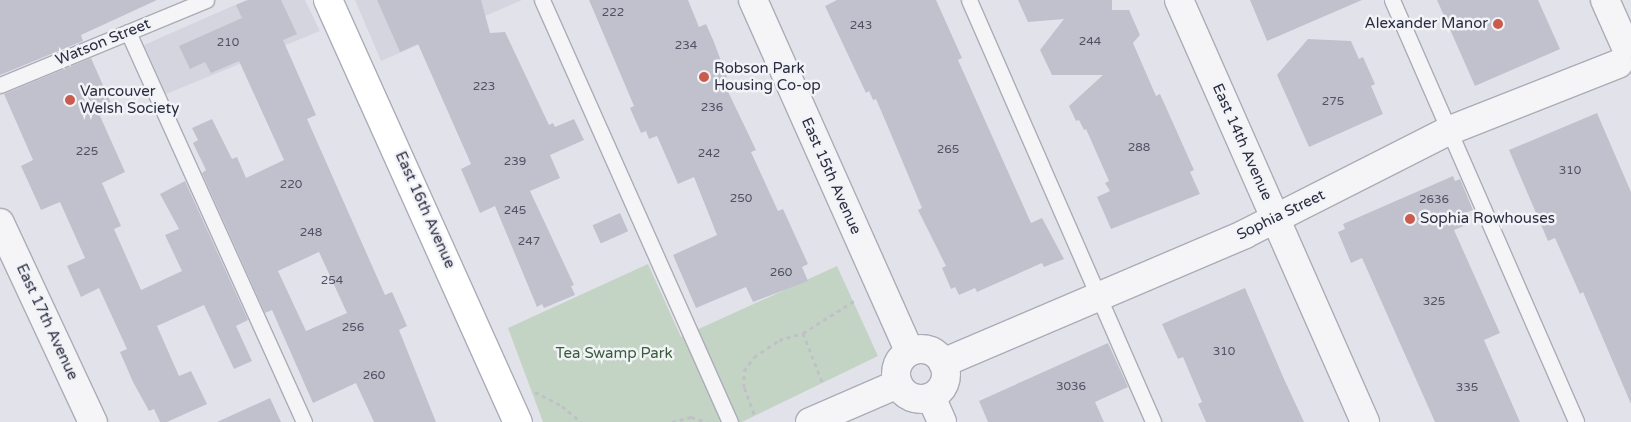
<!DOCTYPE html>
<html>
<head>
<meta charset="utf-8">
<style>
	body { margin:0 }
	#map { position:relative; width:1631px; height:422px; overflow:hidden; background:#e2e3ea; font-family:"Varela Round",sans-serif }
	div>[style] { position:absolute }
	[style*='--x'] { left:calc(var(--x)*1px); top:calc(var(--y)*1px); width:calc(var(--w)*1px); rotate:calc(var(--a)*1deg) }
	.built>* { inset:0; background:#d4d5df }
	.green>* { inset:0; background:#c4d4c4 }
	.building>* { inset:0; background:#c0c1cd; transform-origin:0 0 }
	.path>* { height:3px; margin-top:-1.5px; transform-origin:0; background:repeating-linear-gradient(90deg,#c0c1c8 0 4px,transparent 0 8px) }
	.roads { filter:drop-shadow(1px 0 #abacb7) drop-shadow(-1px 0 #abacb7) drop-shadow(0 1px #abacb7) drop-shadow(0 -1px #abacb7) }
	.lane>* { height:15px; margin:-7.5px; padding:0 7.5px; transform-origin:7.5px; border-radius:7.5px; background:#f5f5f8 }
	.street>* { height:28px; margin:-14px; padding:0 14px; transform-origin:14px; border-radius:14px; background:#f5f5f8 }
	.street>.ring { margin:-14px; padding:0; box-sizing:content-box; background:none; border:28px solid #f5f5f8; border-radius:50% }
	.secondary>* { height:28px; margin:-14px; padding:0 14px; transform-origin:14px; border-radius:14px; background:#fff }
	.dots>* { width:14px; height:14px; translate:-50% -50%; box-sizing:border-box; border:2px solid #f2f3f7; border-radius:50% }
	span { translate:-50% -50%; white-space:nowrap; text-align:center; line-height:1.15; -webkit-text-stroke:5px #f2f3f7; paint-order:stroke }
	.number-label { font-size:12px; color:#505264 }
	.number-label span { -webkit-text-stroke-width:0 }
	.poi-label { font-size:15px; color:#2b2d41 }
	.right { translate:-100% -50%; text-align:right }
	.left { translate:0 -50%; text-align:left }
	.street-label { font-size:15px; color:#2b2d41 }
	.park-label { font-size:15px; color:#395d3c }
</style>
</head>
<body>
<div id="map">
	<div class="built">
		<i style="clip-path:polygon(246px 0,305px 0,320px 31px,166px 94px,144px 45px)"></i>
		<i style="clip-path:polygon(355px 0,522px 0,381px 61px)"></i>
	</div>
	<div class="green">
		<i style="clip-path:polygon(648px 264px,681px 337px,837px 266px,878px 356px,742px 422px,543px 422px,508px 328px)"></i>
	</div>
	<div class="building">
		<i style="clip-path:polygon(0 0,157px 0,81px 35px,83px 41px,0 75px)"></i>
		<i style="clip-path:polygon(evenodd,248px 0,281px 0,297px 34px,283px 40px,316px 115px,307px 119px,385px 295px,392px 292px,407px 326px,399px 330px,436px 422px,374px 422px,356px 383px,313px 403px,272px 310px,265px 313px,202px 173px,206px 170px,193px 143px,198px 140px,192px 128px,212px 119px,232px 159px,237px 157px,246px 178px,284px 160px,239px 61px,211px 73px,205px 62px,190px 69px,179px 46px,242px 18px,236px 5px,248px 0,319px 252px,347px 313px,306px 331px,278px 271px,319px 252px)"></i>
		<i style="clip-path:polygon(377px 0,481px 0,490px 33px,505px 32px,549px 125px,553px 123px,555px 127px,574px 119px,584px 140px,550px 155px,560px 178px,530px 191px,574px 285px,571px 286px,575px 295px,544px 308px,542px 304px,537px 307px,495px 206px,480px 213px,461px 169px,471px 164px,418px 44px,400px 52px)"></i>
		<i style="clip-path:polygon(589px 0,688px 0,699px 27px,706px 24px,714px 42px,727px 77px,722px 79px,756px 150px,751px 152px,778px 211px,783px 209px,808px 264px,802px 267px,808px 281px,753px 302px,746px 287px,696px 308px,673px 255px,717px 235px,694px 177px,678px 184px,657px 136px,649px 139px,646px 131px,641px 133px,630px 108px,634px 106px)"></i>
		<i style="clip-path:polygon(837px 0,936px 0,962px 58px,958px 60px,1031px 223px,1042px 218px,1064px 259px,1044px 267px,1042px 263px,977px 292px,975px 288px,959px 295px,955px 287px,951px 289px,942px 268px,946px 266px,918px 210px,922px 208px,885px 120px,876px 99px,873px 100px,869px 91px,866px 93px,825px 6px)"></i>
		<i style="clip-path:polygon(1018px 0,1112px 0,1112px 10px,1129px 10px,1140px 35px,1133px 43px,1156px 96px,1160px 94px,1169px 114px,1194px 170px,1190px 172px,1200px 194px,1111px 229px,1097px 197px,1110px 191px,1105px 183px,1109px 181px,1086px 129px,1084px 130px,1079px 120px,1076px 121px,1069px 106px,1103px 75px,1052px 75px,1040px 50px,1064px 19px,1028px 22px)"></i>
		<i style="clip-path:polygon(1250px 0,1362px 0,1267px 41px)"></i>
		<i style="clip-path:polygon(1437px 0,1538px 0,1560px 49px,1475px 86px)"></i>
		<i style="clip-path:polygon(1308px 39px,1351px 41px,1359px 59px,1363px 57px,1375px 84px,1371px 86px,1383px 114px,1309px 147px,1277px 75px)"></i>
		<i style="clip-path:polygon(91px 58px,114px 110px,100px 116px,125px 172px,102px 183px,121px 226px,114px 229px,141px 290px,182px 271px,165px 235px,179px 229px,160px 194px,185px 181px,248px 320px,236px 326px,252px 361px,234px 369px,204px 305px,157px 326px,179px 376px,191px 371px,207px 404px,167px 422px,160px 422px,154px 409px,149px 411px,133px 382px,120px 352px,127px 349px,99px 288px,81px 297px,67px 266px,85px 258px,60px 202px,41px 210px,21px 166px,33px 160px,4px 94px)"></i>
		<i style="clip-path:polygon(1597px 113px,1631px 192px,1631px 404px,1583px 292px,1580px 294px,1555px 238px,1548px 241px,1509px 150px)"></i>
		<i style="clip-path:polygon(1453px 176px,1455px 181px,1460px 179px,1473px 210px,1462px 214px,1466px 225px,1454px 230px,1500px 333px,1484px 340px,1520px 422px,1435px 422px,1362px 258px,1351px 263px,1338px 232px,1345px 229px,1343px 224px)"></i>
		<i style="left:620px;top:213px;width:20px;height:30px;rotate:66deg"></i>
		<i style="clip-path:polygon(1245px 288px,1284px 379px,1304px 422px,1206px 422px,1198px 404px,1202px 402px,1183px 357px,1178px 359px,1162px 324px)"></i>
		<i style="clip-path:polygon(1108px 343px,1128px 387px,1095px 402px,1104px 422px,988px 422px,979px 401px)"></i>
		<i style="clip-path:polygon(270px 398px,281px 422px,217px 422px)"></i>
	</div>
	<div class="path">
		<i style="--x:803;--y:333;--w:55;--a:68.6"></i>
		<i style="--x:535;--y:392;--w:30;--a:27"></i>
		<i style="--x:562;--y:406;--w:25;--a:40"></i>
		<i style="--x:754;--y:414;--w:29;--a:-110"></i>
		<i style="--x:744;--y:387;--w:16;--a:-90"></i>
		<i style="--x:744;--y:371;--w:17;--a:-54"></i>
		<i style="--x:754;--y:357;--w:30;--a:-34"></i>
		<i style="--x:779;--y:340;--w:25;--a:-16"></i>
		<i style="--x:803;--y:333;--w:64;--a:-32.2"></i>
		<i style="--x:672;--y:422;--w:20;--a:-15"></i>
		<i style="--x:691;--y:417;--w:17;--a:17"></i>
	</div>
	<div class="roads">
		<div class="lane">
			<i style="--x:542;--y:0;--w:462;--a:66"></i>
			<i style="--x:969;--y:0;--w:460;--a:66.4"></i>
			<i style="--x:1392;--y:0;--w:460;--a:66.4"></i>
			<i style="--x:128;--y:32;--w:428;--a:65.7"></i>
			<i style="--x:0;--y:85;--w:223;--a:-22.4"></i>
		</div>
		<div class="street">
			<i style="--x:753;--y:0;--w:385;--a:66"></i>
			<i style="--x:1179;--y:0;--w:461;--a:66.2"></i>
			<i style="--x:1605;--y:0;--w:49;--a:66"></i>
			<i style="--x:0;--y:223;--w:220;--a:65"></i>
			<i class="ring" style="left:896px;top:349px;width:22px;height:22px"></i>
			<i style="--x:943;--y:363;--w:328;--a:-23.1"></i>
			<i style="--x:1245;--y:234;--w:228;--a:-26.9"></i>
			<i style="--x:1448;--y:131;--w:183;--a:-21.5"></i>
			<i style="--x:931;--y:397;--w:27;--a:66"></i>
			<i style="--x:810;--y:422;--w:96;--a:-23.4"></i>
		</div>
		<div class="secondary">
			<i style="--x:328;--y:0;--w:463;--a:65.8"></i>
		</div>
	</div>
	<div class="dots">
		<i style="left:1498px;top:24px;background:#c95c4d"></i>
		<i style="left:704px;top:77px;background:#c95c4d"></i>
		<i style="left:70px;top:100px;background:#c95c4d"></i>
		<i style="left:1410px;top:219px;background:#c95c4d"></i>
	</div>
	<div class="number-label">
		<span style="left:613px;top:13px">222</span>
		<span style="left:861px;top:26px">243</span>
		<span style="left:1090px;top:42px">244</span>
		<span style="left:228px;top:43px">210</span>
		<span style="left:686px;top:46px">234</span>
		<span style="left:484px;top:87px">223</span>
		<span style="left:1333px;top:102px">275</span>
		<span style="left:712px;top:108px">236</span>
		<span style="left:1139px;top:148px">288</span>
		<span style="left:948px;top:150px">265</span>
		<span style="left:87px;top:152px">225</span>
		<span style="left:709px;top:154px">242</span>
		<span style="left:515px;top:162px">239</span>
		<span style="left:1570px;top:171px">310</span>
		<span style="left:291px;top:185px">220</span>
		<span style="left:741px;top:199px">250</span>
		<span style="left:1434px;top:200px">2636</span>
		<span style="left:515px;top:211px">245</span>
		<span style="left:311px;top:233px">248</span>
		<span style="left:529px;top:242px">247</span>
		<span style="left:781px;top:273px">260</span>
		<span style="left:332px;top:281px">254</span>
		<span style="left:1434px;top:302px">325</span>
		<span style="left:353px;top:328px">256</span>
		<span style="left:1224px;top:352px">310</span>
		<span style="left:374px;top:376px">260</span>
		<span style="left:1071px;top:387px">3036</span>
		<span style="left:1467px;top:388px">335</span>
	</div>
	<div class="poi-label">
		<span class="right" style="left:1488px;top:24px">Alexander Manor</span>
		<span class="left" style="left:714px;top:77px">Robson Park<br>Housing Co-op</span>
		<span class="left" style="left:80px;top:100px">Vancouver<br>Welsh Society</span>
		<span class="left" style="left:1420px;top:219px">Sophia Rowhouses</span>
	</div>
	<div class="street-label">
		<span style="left:103px;top:42px;rotate:-22deg">Watson Street</span>
		<span style="left:1242px;top:142px;rotate:66deg">East 14th Avenue</span>
		<span style="left:831px;top:176px;rotate:66deg">East 15th Avenue</span>
		<span style="left:425px;top:210px;rotate:66deg">East 16th Avenue</span>
		<span style="left:1281px;top:215px;rotate:-26deg">Sophia Street</span>
		<span style="left:47px;top:322px;rotate:65deg">East 17th Avenue</span>
	</div>
	<div class="park-label">
		<span style="left:614px;top:354px">Tea Swamp Park</span>
	</div>
</div>
</body>
</html>
